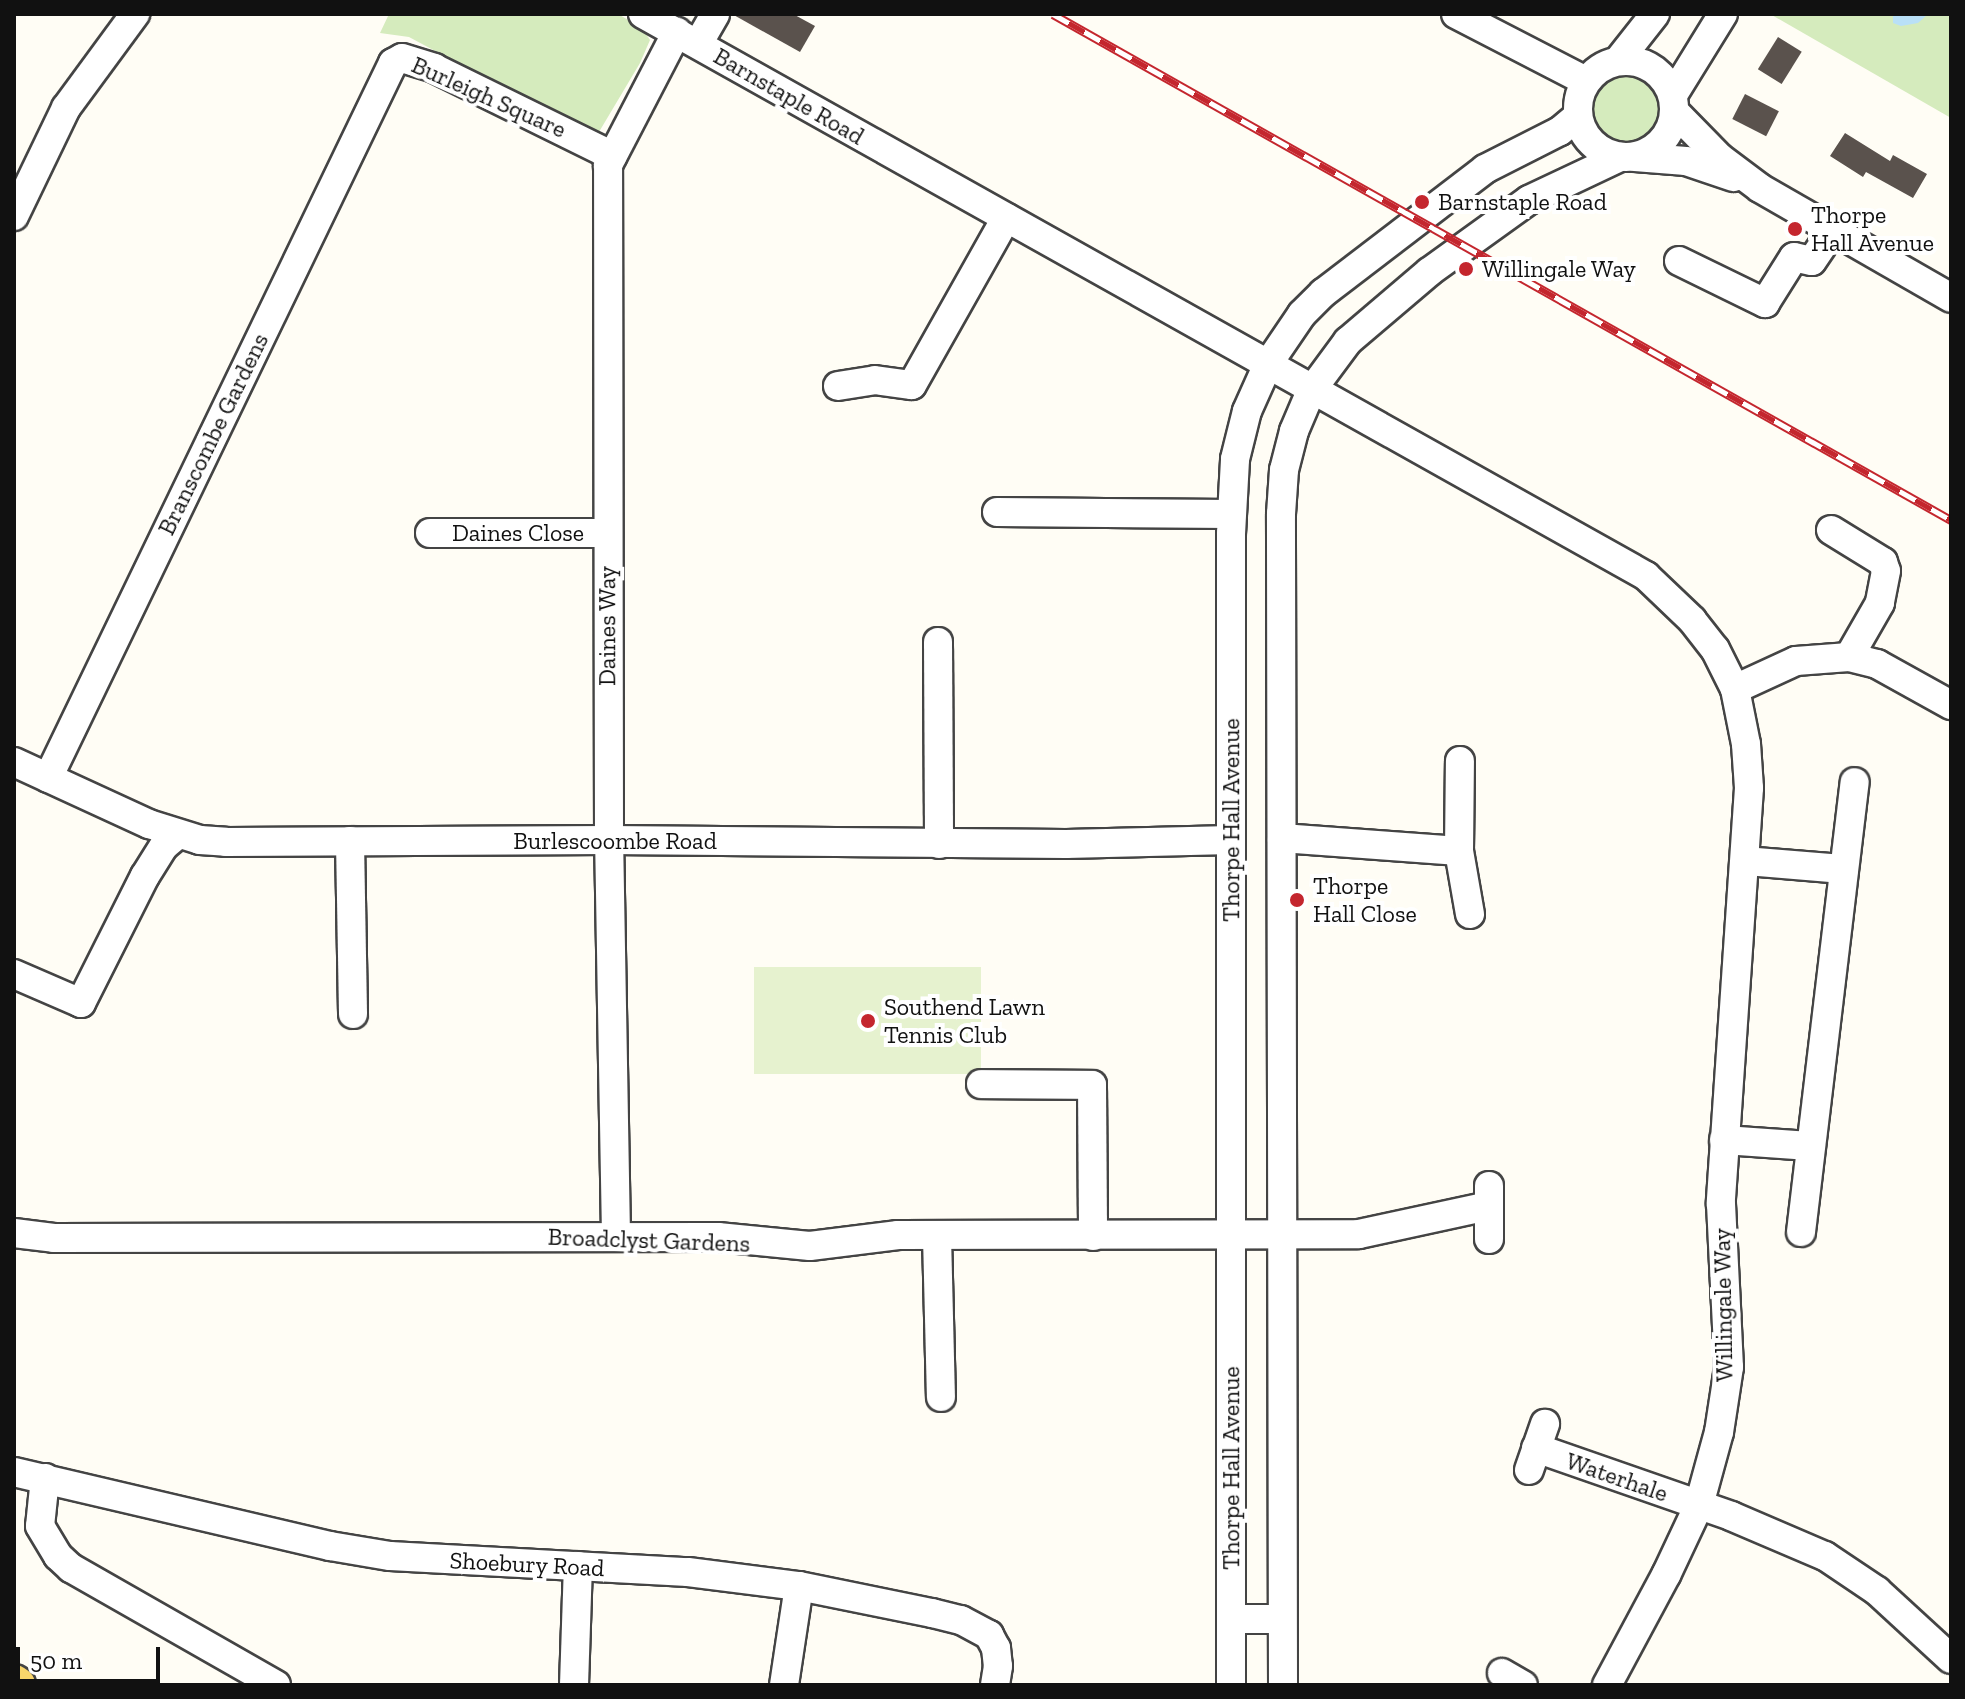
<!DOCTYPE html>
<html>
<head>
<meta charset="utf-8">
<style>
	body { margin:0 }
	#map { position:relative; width:1965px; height:1699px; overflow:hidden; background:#fffdf5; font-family:"Zilla Slab",serif }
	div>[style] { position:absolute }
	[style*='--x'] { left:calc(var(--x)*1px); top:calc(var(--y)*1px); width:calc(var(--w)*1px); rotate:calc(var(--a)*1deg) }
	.green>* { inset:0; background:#d5ebbd }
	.round { border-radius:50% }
	.pitch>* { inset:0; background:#e6f2cf; transform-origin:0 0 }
	.water>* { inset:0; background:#b9e0f7 }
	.building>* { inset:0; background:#5a524d; transform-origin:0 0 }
	.roads { filter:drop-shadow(2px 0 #444) drop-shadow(-2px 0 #444) drop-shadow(0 2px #444) drop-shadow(0 -2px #444) }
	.minor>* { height:28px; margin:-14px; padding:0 14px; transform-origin:14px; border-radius:14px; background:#fff }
	.minor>.ring { margin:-14px; padding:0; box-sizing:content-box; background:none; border:28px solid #fff; border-radius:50% }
	.major>* { height:36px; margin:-18px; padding:0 18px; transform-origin:18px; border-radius:18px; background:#f9d66b }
	.rail>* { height:9px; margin-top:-4.5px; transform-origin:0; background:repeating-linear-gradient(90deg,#fff 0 18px,#c4262e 0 36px); box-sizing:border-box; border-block:2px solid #c4262e }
	.dots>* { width:22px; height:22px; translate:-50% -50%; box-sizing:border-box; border:4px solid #fff; border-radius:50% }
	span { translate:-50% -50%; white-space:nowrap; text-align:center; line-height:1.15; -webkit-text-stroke:8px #fff; paint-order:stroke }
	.street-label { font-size:24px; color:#111 }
	.poi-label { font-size:24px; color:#111 }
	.left { translate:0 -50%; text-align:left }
	.frame { position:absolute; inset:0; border:16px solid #111; pointer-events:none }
	.scale { position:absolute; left:16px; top:1647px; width:144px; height:36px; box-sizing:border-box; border:4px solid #111; border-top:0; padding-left:10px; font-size:24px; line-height:28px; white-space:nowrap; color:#111; -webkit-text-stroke:6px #fff; paint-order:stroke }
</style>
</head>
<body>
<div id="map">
	<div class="green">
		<i style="clip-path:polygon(389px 14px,618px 14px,642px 28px,650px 40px,640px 63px,596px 137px,409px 37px,380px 33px)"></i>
		<i style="clip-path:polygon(1770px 14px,1951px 14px,1951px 118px)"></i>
		<i class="round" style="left:1593px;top:76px;width:70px;height:70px"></i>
	</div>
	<div class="pitch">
		<i style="left:981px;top:967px;width:107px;height:227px;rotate:90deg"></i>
	</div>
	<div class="water">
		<i style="clip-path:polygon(1893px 14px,1928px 14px,1918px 23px,1901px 26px,1893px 23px)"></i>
	</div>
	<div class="building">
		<i style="clip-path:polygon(732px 14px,793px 14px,815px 26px,800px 52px)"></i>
		<i style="left:1778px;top:37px;width:28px;height:38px;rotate:32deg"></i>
		<i style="left:1745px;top:94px;width:38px;height:28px;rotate:27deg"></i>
		<i style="clip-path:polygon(1845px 133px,1890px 161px,1893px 155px,1927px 174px,1913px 198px,1866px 172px,1863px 177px,1830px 156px)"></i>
	</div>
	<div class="roads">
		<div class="minor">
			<i style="--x:643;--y:14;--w:1150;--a:29.26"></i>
			<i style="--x:1646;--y:576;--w:64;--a:43.7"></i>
			<i style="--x:1692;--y:620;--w:37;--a:52"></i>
			<i style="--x:1715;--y:649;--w:45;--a:63.4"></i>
			<i style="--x:1735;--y:689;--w:56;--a:78.7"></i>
			<i style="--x:1746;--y:744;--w:44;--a:86.1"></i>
			<i style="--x:1749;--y:788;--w:417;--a:93.9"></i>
			<i style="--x:1721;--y:1204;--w:163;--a:87.2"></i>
			<i style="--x:1729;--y:1367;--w:66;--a:98.7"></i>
			<i style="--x:1719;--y:1432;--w:76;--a:105.3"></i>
			<i style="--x:1699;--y:1505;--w:77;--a:115.2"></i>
			<i style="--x:1666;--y:1575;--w:125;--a:118.2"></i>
			<i style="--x:1456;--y:14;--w:146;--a:27.3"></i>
			<i style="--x:698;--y:44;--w:34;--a:-60"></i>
			<i class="ring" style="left:1578px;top:61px;width:68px;height:68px"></i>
			<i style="--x:1618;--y:61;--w:60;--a:-51.8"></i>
			<i style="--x:1673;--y:95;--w:95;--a:-58.3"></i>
			<i style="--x:1675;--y:112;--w:64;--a:45.6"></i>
			<i style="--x:1720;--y:158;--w:50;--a:36.9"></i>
			<i style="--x:1760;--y:188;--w:220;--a:29.9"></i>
			<i style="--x:1635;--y:157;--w:51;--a:4.5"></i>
			<i style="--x:1686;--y:161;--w:50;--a:18.8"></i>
			<i style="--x:14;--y:216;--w:120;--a:-64.3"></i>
			<i style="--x:66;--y:108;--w:117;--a:-53.7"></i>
			<i style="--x:1679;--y:261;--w:96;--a:26"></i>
			<i style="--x:1765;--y:303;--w:54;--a:-57.8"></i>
			<i style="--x:1794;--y:257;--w:18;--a:13"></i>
			<i style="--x:1812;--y:261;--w:37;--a:-56"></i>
			<i style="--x:838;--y:386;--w:37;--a:-9"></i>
			<i style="--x:875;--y:380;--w:37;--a:8"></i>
			<i style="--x:912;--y:385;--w:192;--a:-60.6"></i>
			<i style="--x:997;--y:512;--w:234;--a:0.5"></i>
			<i style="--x:1831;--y:530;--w:61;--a:31.6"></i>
			<i style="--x:1883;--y:562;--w:9;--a:72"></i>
			<i style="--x:1886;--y:571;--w:33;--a:101"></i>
			<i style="--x:1880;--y:603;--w:62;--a:119.9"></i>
			<i style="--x:430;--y:533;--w:177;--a:0"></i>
			<i style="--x:938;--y:642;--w:202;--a:89.7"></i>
			<i style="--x:1735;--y:689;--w:67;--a:-24.7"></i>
			<i style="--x:1796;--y:661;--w:53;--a:-4.3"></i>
			<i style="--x:1849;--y:657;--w:29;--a:14"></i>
			<i style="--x:1877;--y:664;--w:85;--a:29"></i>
			<i style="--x:14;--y:762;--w:149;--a:24.7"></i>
			<i style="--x:149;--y:824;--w:53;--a:17.4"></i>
			<i style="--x:200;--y:840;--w:26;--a:4"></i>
			<i style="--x:226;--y:842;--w:383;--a:-0.3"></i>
			<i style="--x:609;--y:840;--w:457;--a:0.5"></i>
			<i style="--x:1066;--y:844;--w:165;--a:-1.4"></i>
			<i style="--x:48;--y:778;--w:794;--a:-64.24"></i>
			<i style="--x:393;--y:63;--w:10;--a:-29"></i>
			<i style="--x:402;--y:58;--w:34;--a:17"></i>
			<i style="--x:434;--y:68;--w:199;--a:26.2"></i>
			<i style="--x:1282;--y:838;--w:177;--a:4.2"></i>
			<i style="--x:1459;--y:851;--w:64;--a:80.1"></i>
			<i style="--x:350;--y:841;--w:173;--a:89"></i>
			<i style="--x:1459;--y:851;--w:90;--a:-89.4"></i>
			<i style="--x:1746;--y:861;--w:98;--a:4.7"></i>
			<i style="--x:14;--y:974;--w:73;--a:23.4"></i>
			<i style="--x:81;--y:1003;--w:142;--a:-63.3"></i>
			<i style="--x:145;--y:876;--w:36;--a:-58"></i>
			<i style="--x:164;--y:846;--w:17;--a:-40"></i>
			<i style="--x:981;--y:1084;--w:111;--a:0.5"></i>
			<i style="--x:1092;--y:1085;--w:151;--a:89.6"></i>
			<i style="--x:1724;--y:1140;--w:86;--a:4"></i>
			<i style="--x:1801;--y:1232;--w:453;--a:-83.2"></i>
			<i style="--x:14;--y:1233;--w:40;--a:7.1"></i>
			<i style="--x:54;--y:1238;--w:664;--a:-0.09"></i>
			<i style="--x:718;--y:1237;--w:92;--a:5.6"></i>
			<i style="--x:810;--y:1246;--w:89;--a:-7.1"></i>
			<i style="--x:898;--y:1235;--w:461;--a:-0.1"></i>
			<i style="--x:1359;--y:1234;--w:133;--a:-12.2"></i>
			<i style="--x:616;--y:1236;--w:396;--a:-91"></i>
			<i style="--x:609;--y:840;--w:675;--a:-90.08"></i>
			<i style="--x:608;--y:165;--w:150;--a:-62.6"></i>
			<i style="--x:937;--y:1236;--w:161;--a:88.6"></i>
			<i style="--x:1489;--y:1239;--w:53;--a:-90"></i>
			<i style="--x:1536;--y:1448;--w:207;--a:19.2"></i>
			<i style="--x:1731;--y:1516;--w:102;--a:23.1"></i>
			<i style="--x:1825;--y:1556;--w:63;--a:33.9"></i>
			<i style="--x:1877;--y:1591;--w:100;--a:42.6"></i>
			<i style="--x:1529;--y:1470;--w:49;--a:-70.8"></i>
			<i style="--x:14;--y:1472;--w:325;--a:13.2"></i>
			<i style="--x:330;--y:1546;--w:61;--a:9.5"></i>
			<i style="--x:390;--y:1556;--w:298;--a:3.1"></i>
			<i style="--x:688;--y:1572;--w:112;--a:7.2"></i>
			<i style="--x:799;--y:1586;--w:136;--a:11.5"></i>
			<i style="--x:932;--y:1613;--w:30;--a:14"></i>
			<i style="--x:961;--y:1620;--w:32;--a:28"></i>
			<i style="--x:989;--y:1635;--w:15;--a:62"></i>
			<i style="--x:996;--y:1648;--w:18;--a:84"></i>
			<i style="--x:998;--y:1666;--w:19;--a:99"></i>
			<i style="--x:45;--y:1478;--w:48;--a:95.9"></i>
			<i style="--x:40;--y:1526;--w:35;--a:59"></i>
			<i style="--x:58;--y:1556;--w:18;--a:43"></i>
			<i style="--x:71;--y:1568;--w:236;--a:29.7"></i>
			<i style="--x:1231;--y:1619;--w:51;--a:0"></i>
			<i style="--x:1502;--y:1673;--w:24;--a:30"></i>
			<i style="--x:574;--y:1685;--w:119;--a:-88.1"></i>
			<i style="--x:784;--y:1685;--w:100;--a:-81.4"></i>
			<i style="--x:1231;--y:1685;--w:1151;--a:-90"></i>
			<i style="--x:1231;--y:534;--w:75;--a:-86.9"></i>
			<i style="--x:1235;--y:459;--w:49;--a:-76"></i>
			<i style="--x:1247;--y:411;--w:51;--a:-65.9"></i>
			<i style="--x:1268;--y:364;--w:60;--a:-55.8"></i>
			<i style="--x:1302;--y:314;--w:30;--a:-45"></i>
			<i style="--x:1323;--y:293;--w:204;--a:-37.4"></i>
			<i style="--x:1485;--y:169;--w:84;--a:-26.9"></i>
			<i style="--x:1560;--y:131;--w:23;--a:-40"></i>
			<i style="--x:1283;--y:1685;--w:1171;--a:-90.1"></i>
			<i style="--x:1281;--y:514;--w:44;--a:-86.1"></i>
			<i style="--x:1284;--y:470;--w:40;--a:-75.6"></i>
			<i style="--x:1294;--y:431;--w:43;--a:-67"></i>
			<i style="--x:1311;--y:391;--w:62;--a:-53.5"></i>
			<i style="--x:1348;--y:341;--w:106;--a:-40.4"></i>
			<i style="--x:1429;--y:272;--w:123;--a:-35.8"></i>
			<i style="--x:1529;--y:200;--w:101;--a:-25.3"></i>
		</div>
		<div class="major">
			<i style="--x:14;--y:1683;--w:4;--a:34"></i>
		</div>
	</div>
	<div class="rail">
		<i style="--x:1053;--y:14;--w:1031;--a:29.4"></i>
	</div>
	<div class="dots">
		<i style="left:1422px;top:202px;background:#c4262e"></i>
		<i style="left:1795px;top:229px;background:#c4262e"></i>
		<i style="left:1466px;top:269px;background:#c4262e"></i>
		<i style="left:1297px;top:900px;background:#c4262e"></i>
		<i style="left:868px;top:1021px;background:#c4262e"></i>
	</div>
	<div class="street-label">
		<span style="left:789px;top:96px;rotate:30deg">Barnstaple Road</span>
		<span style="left:489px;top:97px;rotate:24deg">Burleigh Square</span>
		<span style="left:213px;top:434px;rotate:-64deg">Branscombe Gardens</span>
		<span style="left:518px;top:533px">Daines Close</span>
		<span style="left:607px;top:626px;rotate:-90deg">Daines Way</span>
		<span style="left:1231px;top:820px;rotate:-90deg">Thorpe Hall Avenue</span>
		<span style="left:615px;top:841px">Burlescoombe Road</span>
		<span style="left:649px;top:1240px;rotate:2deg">Broadclyst Gardens</span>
		<span style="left:1723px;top:1305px;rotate:-91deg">Willingale Way</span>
		<span style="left:1231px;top:1468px;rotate:-90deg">Thorpe Hall Avenue</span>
		<span style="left:1617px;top:1477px;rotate:19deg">Waterhale</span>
		<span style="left:527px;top:1564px;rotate:3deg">Shoebury Road</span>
	</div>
	<div class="poi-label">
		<span class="left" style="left:1438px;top:202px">Barnstaple Road</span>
		<span class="left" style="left:1811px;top:229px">Thorpe<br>Hall Avenue</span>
		<span class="left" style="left:1482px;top:269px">Willingale Way</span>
		<span class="left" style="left:1313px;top:900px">Thorpe<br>Hall Close</span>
		<span class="left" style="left:884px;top:1021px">Southend Lawn<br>Tennis Club</span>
	</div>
	<div class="frame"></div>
	<div class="scale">50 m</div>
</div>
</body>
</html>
